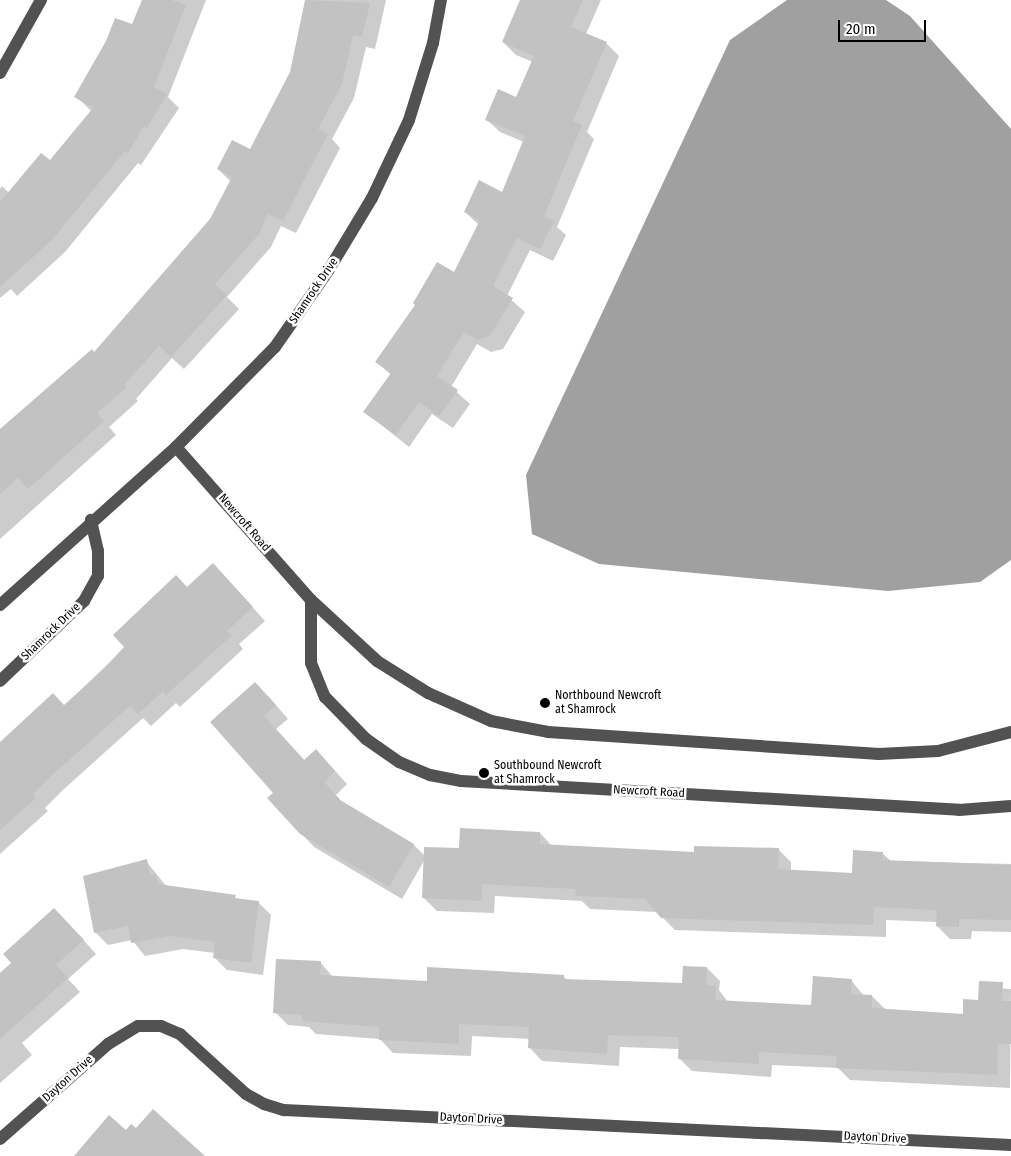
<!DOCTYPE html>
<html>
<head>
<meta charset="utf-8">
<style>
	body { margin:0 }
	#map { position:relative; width:1011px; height:1156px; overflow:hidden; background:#fff; font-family:"Fira Sans Condensed",sans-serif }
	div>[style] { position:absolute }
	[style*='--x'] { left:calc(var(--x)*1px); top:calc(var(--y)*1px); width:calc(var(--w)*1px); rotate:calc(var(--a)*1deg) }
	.water>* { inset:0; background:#a0a0a0 }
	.shadow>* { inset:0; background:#0003 }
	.building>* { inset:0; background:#c2c2c2 }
	.minor>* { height:12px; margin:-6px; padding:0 6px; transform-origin:6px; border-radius:6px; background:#525252 }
	.dots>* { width:14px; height:14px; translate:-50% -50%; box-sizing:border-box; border:2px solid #fff; border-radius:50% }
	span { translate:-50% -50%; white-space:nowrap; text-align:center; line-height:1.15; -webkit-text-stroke:5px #fff; paint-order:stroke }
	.street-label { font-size:12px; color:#000 }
	.poi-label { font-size:12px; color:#000 }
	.left { translate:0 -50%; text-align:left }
	.scale { position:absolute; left:838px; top:20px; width:88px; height:22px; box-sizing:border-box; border:2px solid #000; border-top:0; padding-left:6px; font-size:15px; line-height:18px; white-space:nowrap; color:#000; -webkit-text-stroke:4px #fff; paint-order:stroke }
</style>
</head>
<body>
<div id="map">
	<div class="water">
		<i style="clip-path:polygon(787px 0,886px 0,910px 16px,1011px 129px,1011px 560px,980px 582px,888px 591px,599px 564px,532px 534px,526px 475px,730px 40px)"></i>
	</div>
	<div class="shadow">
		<i style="clip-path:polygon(143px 0,206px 0,168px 97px,179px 108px,141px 165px,138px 163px,65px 252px,17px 296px,11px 289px,0 298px,0 189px,2px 186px,9px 193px,50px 162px,92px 112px,76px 96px,133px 26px)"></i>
		<i style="clip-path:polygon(308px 0,386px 0,375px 49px,366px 47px,354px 98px,332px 139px,340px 148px,296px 233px,281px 226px,271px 247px,227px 297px,239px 309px,184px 369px,172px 358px,136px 399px,138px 401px,109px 427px,116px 435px,0 539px,0 432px,94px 354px,211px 220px,231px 182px,218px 169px,250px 151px,291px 73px)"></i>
		<i style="clip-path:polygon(539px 0,601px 0,586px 34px,606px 43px,619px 56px,587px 132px,594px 139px,557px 227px,566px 235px,553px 261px,530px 250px,507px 296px,525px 312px,503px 349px,491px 352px,477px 344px,451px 387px,470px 404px,453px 428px,432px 414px,409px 447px,365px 412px,391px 375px,377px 362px,454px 274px,479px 225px,465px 212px,502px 193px,524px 142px,500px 132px,487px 120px,517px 99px,533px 62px,516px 55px,503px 42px)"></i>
		<i style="clip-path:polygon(226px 578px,265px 621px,239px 644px,243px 649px,180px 707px,176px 703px,151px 726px,143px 718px,64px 789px,45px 808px,48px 811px,0 854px,0 743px,64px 706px,187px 588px)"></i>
		<i style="clip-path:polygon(268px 696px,288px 719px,276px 729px,305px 761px,329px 764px,347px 784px,336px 795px,342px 802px,414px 845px,425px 856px,540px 833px,552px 846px,695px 853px,778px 849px,791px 862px,791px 871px,853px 874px,882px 853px,891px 861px,1011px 864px,1011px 932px,972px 931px,971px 939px,950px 939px,937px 926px,937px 922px,886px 920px,886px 937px,675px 930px,657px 912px,590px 909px,582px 901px,495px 896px,494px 913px,437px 911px,424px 898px,425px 859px,402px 899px,314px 847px,301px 833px,275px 793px,211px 722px)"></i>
		<i style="clip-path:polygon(146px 861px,167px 887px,258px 902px,271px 915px,263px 975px,227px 970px,214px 957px,215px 953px,183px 949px,145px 956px,132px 940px,108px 945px,95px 932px)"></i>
		<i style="clip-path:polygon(67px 922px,96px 954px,68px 979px,80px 992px,22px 1043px,32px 1055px,0 1083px,0 975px)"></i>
		<i style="clip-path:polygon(320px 962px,333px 977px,428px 982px,564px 977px,568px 981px,684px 984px,707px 968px,720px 981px,719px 990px,728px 1002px,812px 1006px,851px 980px,864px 996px,872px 996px,885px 1009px,964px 1015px,979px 1001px,980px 987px,1011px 989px,1010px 1088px,850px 1080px,838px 1068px,772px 1065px,771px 1077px,692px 1071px,679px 1058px,679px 1049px,620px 1047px,619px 1066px,542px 1061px,530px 1048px,530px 1039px,472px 1036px,471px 1056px,393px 1053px,380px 1039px,316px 1034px,309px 1027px,288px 1025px,275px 1012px)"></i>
	</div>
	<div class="building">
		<i style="clip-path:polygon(142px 0,172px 0,186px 5px,154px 87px,167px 94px,147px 128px,144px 126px,128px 153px,125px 151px,52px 240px,0 287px,0 202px,41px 153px,50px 160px,93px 108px,74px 97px,106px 41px,115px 18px,132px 24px)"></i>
		<i style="clip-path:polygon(305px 0,370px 3px,362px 37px,353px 35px,342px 84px,318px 129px,328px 134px,283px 221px,268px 214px,259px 234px,215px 284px,227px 295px,171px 357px,159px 346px,124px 385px,126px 388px,97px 413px,104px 421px,28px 489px,18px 478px,0 494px,0 429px,92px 349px,94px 352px,210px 219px,232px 177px,217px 169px,232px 140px,250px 149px,290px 72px)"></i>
		<i style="clip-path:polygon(520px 0,583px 0,571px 27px,607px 42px,573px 121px,582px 125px,544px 216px,554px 221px,540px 249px,517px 238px,493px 286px,513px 298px,490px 336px,477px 340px,464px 332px,437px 376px,458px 390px,439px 416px,419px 402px,396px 435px,363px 412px,391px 373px,375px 362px,415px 305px,413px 303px,437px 262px,454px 272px,480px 220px,464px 212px,479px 180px,502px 192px,525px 136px,485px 120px,498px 89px,516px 97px,534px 56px,502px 42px)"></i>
		<i style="clip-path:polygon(213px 563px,253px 607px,227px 631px,232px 635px,166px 695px,163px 691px,138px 714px,130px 706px,51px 776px,33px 794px,36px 798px,0 830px,0 742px,53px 693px,64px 705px,100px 673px,124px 647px,113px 635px,176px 575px,187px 587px)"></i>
		<i style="clip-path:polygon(255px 682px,276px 705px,264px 716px,304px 760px,316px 749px,335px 771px,324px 782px,340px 800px,414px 844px,389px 887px,300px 834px,267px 798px,273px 793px,210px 722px)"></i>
		<i style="clip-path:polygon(460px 828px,540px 832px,540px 844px,694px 852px,694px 846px,779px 848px,778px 869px,852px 873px,853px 850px,883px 852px,883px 860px,1011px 865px,1011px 920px,959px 919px,959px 927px,936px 926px,937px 910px,874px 907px,873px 925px,661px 918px,645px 899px,575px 896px,576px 889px,482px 884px,482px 901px,422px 898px,424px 847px,459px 848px)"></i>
		<i style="clip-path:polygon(147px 859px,150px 875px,156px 874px,158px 884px,236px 895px,235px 898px,259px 901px,251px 963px,213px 958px,215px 942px,170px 936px,131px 943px,128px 926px,94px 933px,83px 876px)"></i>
		<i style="clip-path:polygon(54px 908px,84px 940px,56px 965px,68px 978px,0 1039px,0 973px,11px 963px,3px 954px)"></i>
		<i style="clip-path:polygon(276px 959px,321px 961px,320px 975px,427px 981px,427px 967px,564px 975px,564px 979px,682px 983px,683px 966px,707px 967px,706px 985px,716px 986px,715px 1000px,811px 1005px,813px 976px,852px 979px,851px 994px,872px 995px,872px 1008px,963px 1014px,963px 999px,978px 1000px,979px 981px,1003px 982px,1002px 1001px,1011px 1001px,1011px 1044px,998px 1044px,997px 1075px,836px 1068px,837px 1056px,759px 1052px,759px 1064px,678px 1059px,679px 1037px,608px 1035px,607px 1054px,528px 1048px,529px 1027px,459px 1024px,459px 1044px,379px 1040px,379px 1027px,302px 1021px,302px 1015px,273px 1013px)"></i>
		<i style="clip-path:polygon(153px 1109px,205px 1156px,74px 1156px,109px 1115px,126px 1130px,131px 1124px,136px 1128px)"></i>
	</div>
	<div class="minor">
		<i style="--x:0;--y:73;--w:84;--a:-60.7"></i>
		<i style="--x:176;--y:447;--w:204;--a:48.6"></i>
		<i style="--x:311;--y:600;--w:90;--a:42.7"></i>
		<i style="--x:377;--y:661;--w:60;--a:32.1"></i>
		<i style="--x:428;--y:693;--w:69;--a:24"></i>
		<i style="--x:491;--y:721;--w:58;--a:10.9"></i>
		<i style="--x:548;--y:732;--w:332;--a:3.8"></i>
		<i style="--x:879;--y:754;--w:59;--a:-2.9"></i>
		<i style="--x:938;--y:751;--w:75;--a:-14.6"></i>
		<i style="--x:311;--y:600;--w:63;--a:90"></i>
		<i style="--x:311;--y:663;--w:37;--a:68"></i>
		<i style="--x:325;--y:697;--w:59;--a:45.7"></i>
		<i style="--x:366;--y:739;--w:40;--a:34.9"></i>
		<i style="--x:399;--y:762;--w:34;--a:23"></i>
		<i style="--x:430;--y:775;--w:32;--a:11"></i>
		<i style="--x:461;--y:781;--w:499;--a:3.3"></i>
		<i style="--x:959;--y:810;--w:52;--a:-4.4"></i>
		<i style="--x:0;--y:605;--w:237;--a:-41.9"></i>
		<i style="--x:176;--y:447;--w:141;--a:-45.3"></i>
		<i style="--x:275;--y:347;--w:93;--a:-55.1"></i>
		<i style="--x:328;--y:271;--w:85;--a:-58.9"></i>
		<i style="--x:372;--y:198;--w:86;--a:-64.6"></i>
		<i style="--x:409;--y:120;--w:81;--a:-72.7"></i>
		<i style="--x:433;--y:43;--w:44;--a:-79.5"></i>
		<i style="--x:0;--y:681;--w:116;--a:-43.6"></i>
		<i style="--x:84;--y:601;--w:29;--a:-61"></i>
		<i style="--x:98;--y:576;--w:25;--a:-90"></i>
		<i style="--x:98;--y:551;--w:32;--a:-103"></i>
		<i style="--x:0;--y:1139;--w:144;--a:-41.3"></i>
		<i style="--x:108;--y:1044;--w:35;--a:-31"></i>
		<i style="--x:138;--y:1026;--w:23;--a:0"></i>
		<i style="--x:161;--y:1026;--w:21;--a:23"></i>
		<i style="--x:180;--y:1034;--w:89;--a:42.3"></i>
		<i style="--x:246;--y:1094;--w:21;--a:29"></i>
		<i style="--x:264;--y:1104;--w:21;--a:17"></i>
		<i style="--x:284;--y:1110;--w:728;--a:2.76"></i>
	</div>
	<div class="dots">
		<i style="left:545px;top:703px;background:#000"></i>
		<i style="left:484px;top:773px;background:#000"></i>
	</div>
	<div class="street-label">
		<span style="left:314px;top:291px;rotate:-56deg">Shamrock Drive</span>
		<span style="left:244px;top:523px;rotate:49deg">Newcroft Road</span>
		<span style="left:51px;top:632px;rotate:-44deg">Shamrock Drive</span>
		<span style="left:649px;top:792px;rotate:3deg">Newcroft Road</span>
		<span style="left:68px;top:1079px;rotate:-42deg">Dayton Drive</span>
		<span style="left:471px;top:1119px;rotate:3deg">Dayton Drive</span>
		<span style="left:875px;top:1138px;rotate:3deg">Dayton Drive</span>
	</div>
	<div class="poi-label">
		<span class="left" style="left:555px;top:703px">Northbound Newcroft<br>at Shamrock</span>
		<span class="left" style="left:494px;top:773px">Southbound Newcroft<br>at Shamrock</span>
	</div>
	<div class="scale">20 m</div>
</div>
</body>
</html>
